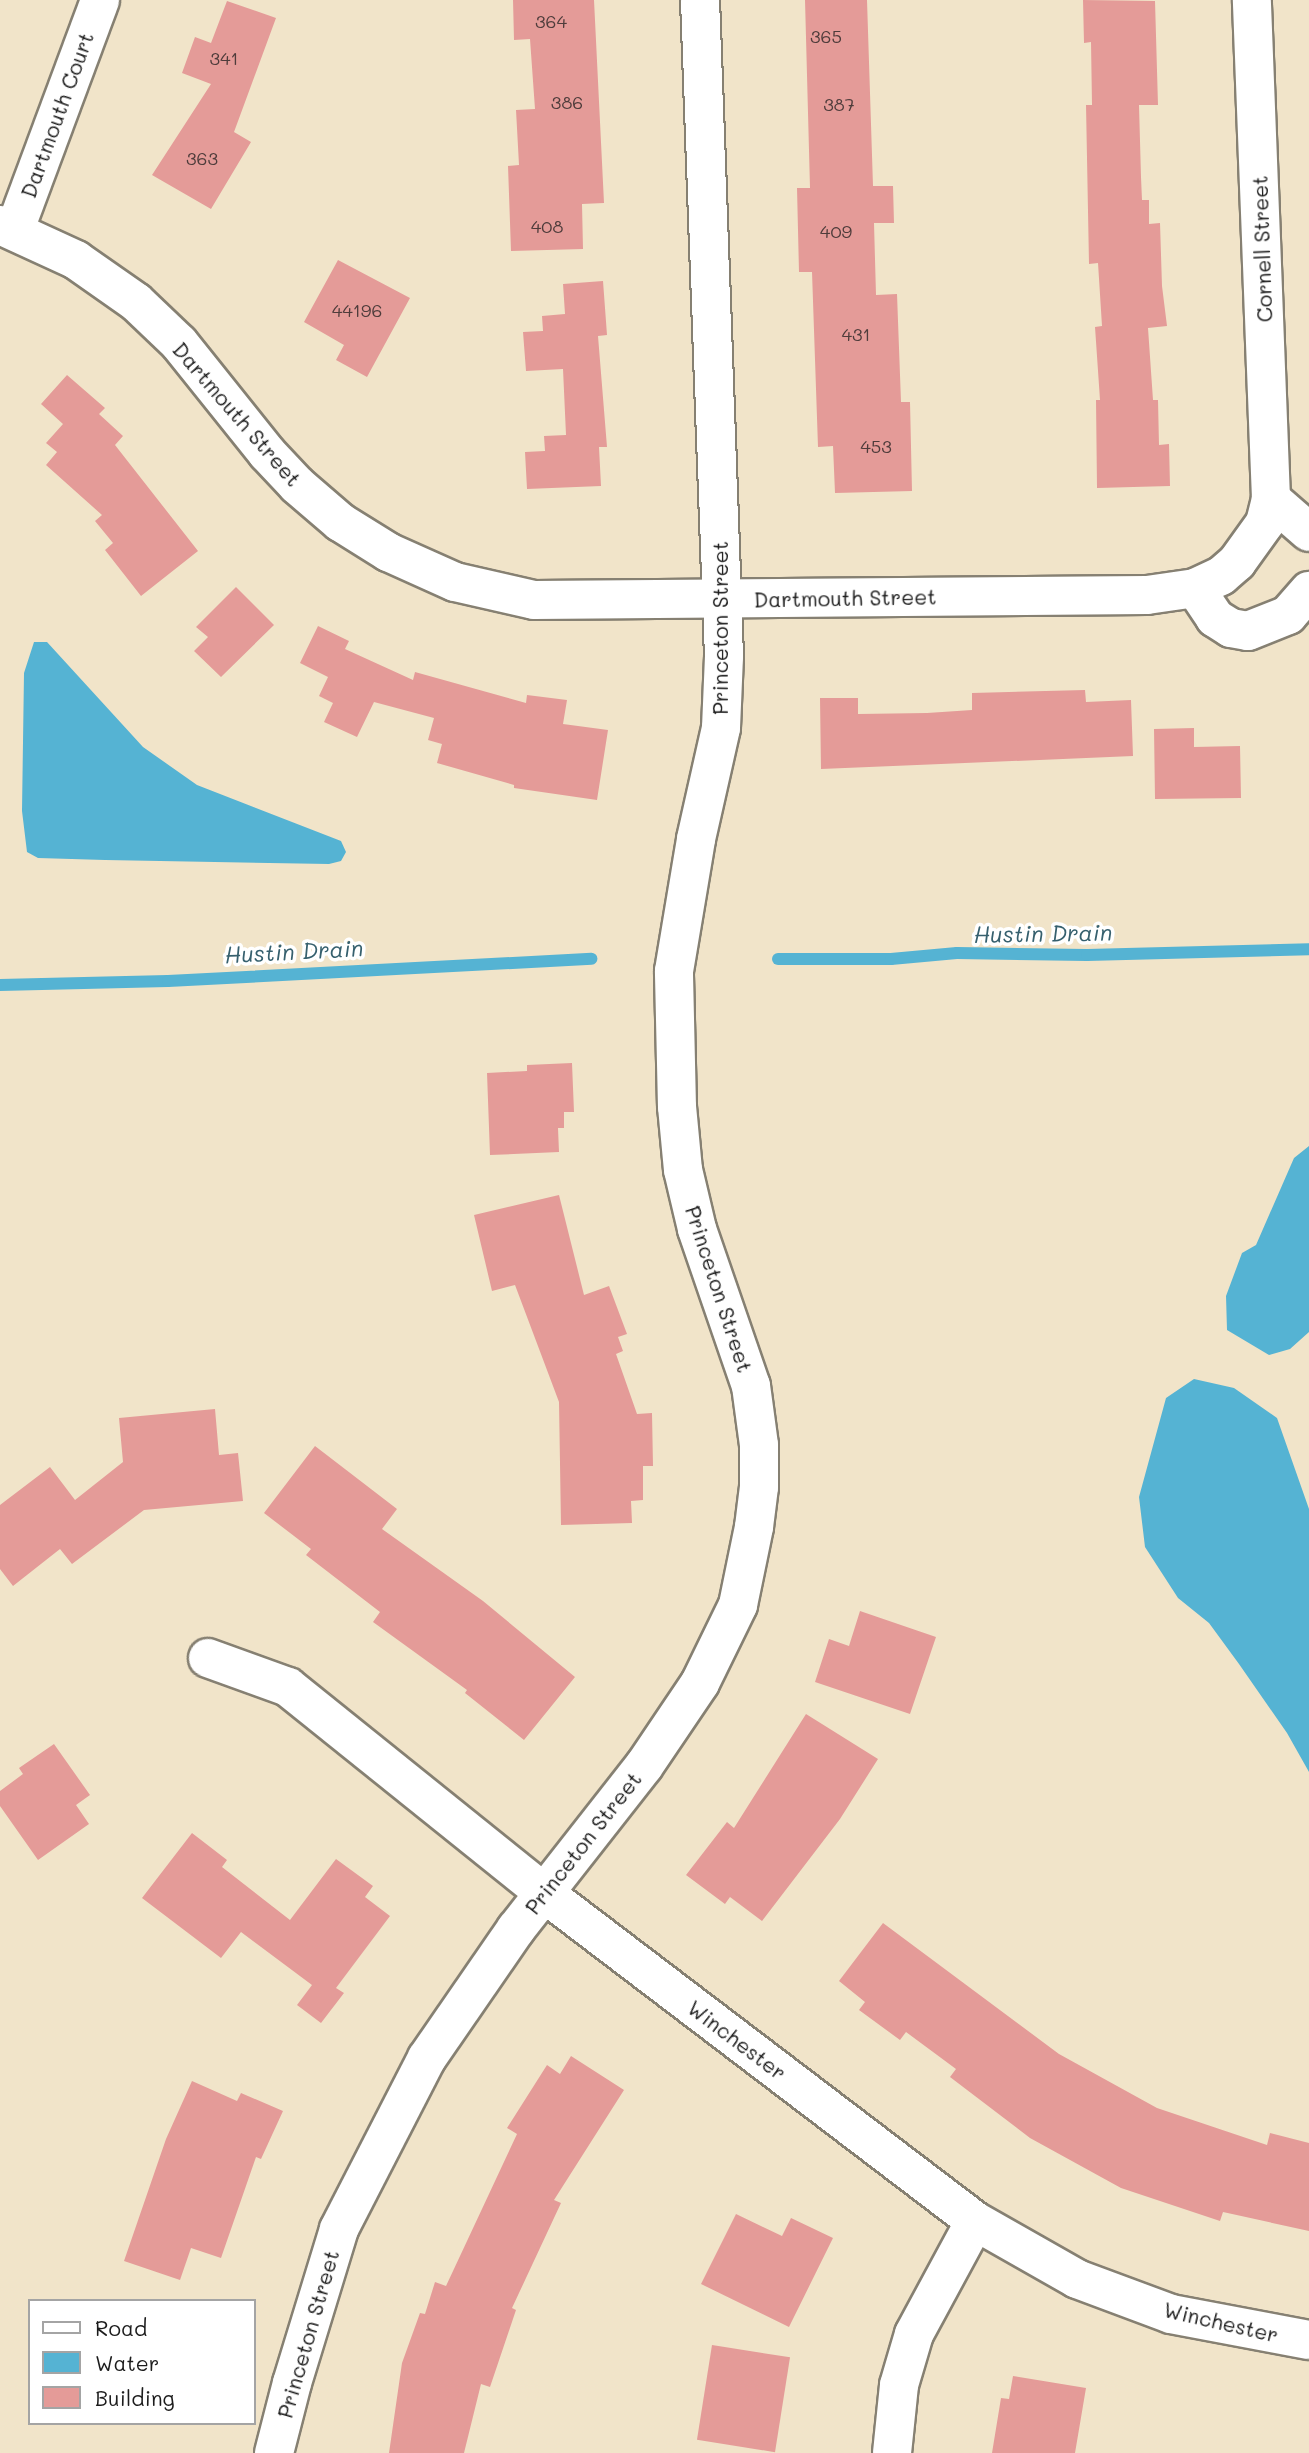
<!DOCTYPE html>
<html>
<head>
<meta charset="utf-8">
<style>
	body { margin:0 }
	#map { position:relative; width:1309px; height:2453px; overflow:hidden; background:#f1e4c9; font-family:Mali,sans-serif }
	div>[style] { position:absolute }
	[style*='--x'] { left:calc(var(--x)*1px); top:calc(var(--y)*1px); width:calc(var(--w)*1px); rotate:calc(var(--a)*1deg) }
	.water>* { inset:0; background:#55b3d3 }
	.stream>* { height:12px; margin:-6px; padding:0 6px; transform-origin:6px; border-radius:6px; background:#55b3d3 }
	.building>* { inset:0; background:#e49b98; transform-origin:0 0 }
	.roads { filter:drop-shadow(2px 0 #868072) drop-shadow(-2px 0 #868072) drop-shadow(0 2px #868072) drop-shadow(0 -2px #868072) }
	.street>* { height:38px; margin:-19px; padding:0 19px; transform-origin:19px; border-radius:19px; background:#fff }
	span { translate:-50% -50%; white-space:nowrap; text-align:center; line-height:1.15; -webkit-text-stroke:7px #fff; paint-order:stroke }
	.number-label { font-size:18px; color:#4e3c3b }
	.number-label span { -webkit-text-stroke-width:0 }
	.street-label { font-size:21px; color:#1c1c1c }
	.water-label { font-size:23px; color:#36606e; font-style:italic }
	.legend { position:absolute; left:28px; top:2299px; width:228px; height:126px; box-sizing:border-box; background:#fff; border:2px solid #a4a4a4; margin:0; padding:9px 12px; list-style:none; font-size:21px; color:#1c1c1c }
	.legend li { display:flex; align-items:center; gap:14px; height:35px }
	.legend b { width:35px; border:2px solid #a4a4a4 }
</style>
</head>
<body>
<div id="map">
	<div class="water">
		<i style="clip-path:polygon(34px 642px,47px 642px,143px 747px,197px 785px,341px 841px,346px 852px,341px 861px,329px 864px,105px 860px,38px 858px,27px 852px,22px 811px,24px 673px)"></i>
		<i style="clip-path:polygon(1309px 1146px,1309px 1332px,1290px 1349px,1269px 1355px,1227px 1330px,1226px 1296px,1242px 1253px,1256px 1245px,1294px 1158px)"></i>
		<i style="clip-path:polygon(1194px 1379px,1234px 1388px,1277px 1418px,1309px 1509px,1309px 1772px,1287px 1733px,1239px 1664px,1209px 1623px,1178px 1598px,1145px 1547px,1139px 1497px,1166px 1398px)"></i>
	</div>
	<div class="stream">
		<i style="--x:778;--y:959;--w:113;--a:0"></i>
		<i style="--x:891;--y:959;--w:66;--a:-5.2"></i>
		<i style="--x:957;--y:953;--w:130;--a:0.9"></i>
		<i style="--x:1087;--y:955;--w:222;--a:-1.5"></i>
		<i style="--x:0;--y:985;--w:168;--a:-1.4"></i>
		<i style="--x:168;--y:981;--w:424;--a:-3"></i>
	</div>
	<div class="building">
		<i style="clip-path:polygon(513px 0,594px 0,604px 203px,582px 204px,583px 249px,511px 251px,508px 166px,519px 165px,516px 110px,535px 109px,530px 39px,514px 40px)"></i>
		<i style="clip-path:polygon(805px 0,867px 0,873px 186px,893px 186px,894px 223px,874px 223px,876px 295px,897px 294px,901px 402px,910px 402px,912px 491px,835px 493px,833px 446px,818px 447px,812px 272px,799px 272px,797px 188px,810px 188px)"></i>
		<i style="clip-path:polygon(1083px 0,1155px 1px,1158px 105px,1139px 105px,1141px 177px,1142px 200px,1149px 200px,1149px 224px,1160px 223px,1162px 286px,1167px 326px,1148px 328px,1153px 400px,1158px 400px,1159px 445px,1169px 444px,1170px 486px,1097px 488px,1096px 400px,1100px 400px,1095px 327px,1102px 326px,1098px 263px,1089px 264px,1086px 105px,1092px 105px,1091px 42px,1084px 43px)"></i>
		<i style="clip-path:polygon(227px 1px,276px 18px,234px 132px,251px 142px,211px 209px,152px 175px,211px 84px,182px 73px,195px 37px,211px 43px)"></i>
		<i style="clip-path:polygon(338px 260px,410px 298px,367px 377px,336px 360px,344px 345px,304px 322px)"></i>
		<i style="clip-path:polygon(603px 281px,607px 335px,598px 336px,607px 447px,599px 447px,601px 486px,527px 489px,525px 452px,545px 451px,544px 436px,566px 435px,563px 369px,526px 371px,523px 332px,543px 331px,542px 316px,565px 314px,563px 284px)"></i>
		<i style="clip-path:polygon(67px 375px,105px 408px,99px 414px,123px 436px,115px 445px,198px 551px,141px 596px,105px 550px,113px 543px,95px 521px,102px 515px,46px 465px,57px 452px,46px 443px,63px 424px,41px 404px)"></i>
		<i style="clip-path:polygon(236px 587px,274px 625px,221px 677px,194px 651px,208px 637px,196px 627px)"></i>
		<i style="clip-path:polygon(318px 626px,349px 641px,345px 649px,413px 680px,415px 672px,526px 703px,527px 695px,567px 700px,563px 724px,608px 730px,597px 800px,514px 788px,514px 785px,437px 763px,442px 744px,428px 740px,434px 718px,374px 702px,357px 737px,324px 722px,333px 703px,319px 696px,328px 677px,300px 663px)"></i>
		<i style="clip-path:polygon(1085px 690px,1086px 702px,1131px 700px,1133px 756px,821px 769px,820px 698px,858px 698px,858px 714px,927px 713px,972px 710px,972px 693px)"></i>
		<i style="clip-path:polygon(1194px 728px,1194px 747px,1240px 746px,1241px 798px,1155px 799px,1154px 729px)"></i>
		<i style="clip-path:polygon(572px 1063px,574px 1112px,564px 1112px,564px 1128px,558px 1128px,559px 1152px,490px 1155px,487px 1073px,527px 1071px,527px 1065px)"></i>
		<i style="clip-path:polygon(559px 1195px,584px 1295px,609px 1286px,627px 1334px,618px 1337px,623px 1351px,616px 1354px,637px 1414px,652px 1413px,653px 1466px,643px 1466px,643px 1500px,631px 1501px,632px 1523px,561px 1525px,559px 1402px,515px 1285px,492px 1291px,474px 1215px)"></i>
		<i style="clip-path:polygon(215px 1409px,219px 1455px,238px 1453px,243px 1501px,144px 1510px,72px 1564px,60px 1549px,13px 1586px,0 1569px,0 1505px,50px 1467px,75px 1500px,123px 1462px,119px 1418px)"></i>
		<i style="clip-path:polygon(315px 1446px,397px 1509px,382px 1529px,483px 1601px,575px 1677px,524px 1740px,465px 1693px,467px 1690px,373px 1622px,380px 1612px,306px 1555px,311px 1549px,264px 1513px)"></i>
		<i style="clip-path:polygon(860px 1611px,936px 1637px,910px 1714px,815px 1682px,829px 1639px,849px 1646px)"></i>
		<i style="clip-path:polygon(806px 1714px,878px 1759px,840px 1819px,762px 1921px,730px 1897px,725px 1904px,686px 1875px,727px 1822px,734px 1828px)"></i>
		<i style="clip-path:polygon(54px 1744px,90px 1795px,76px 1805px,89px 1824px,38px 1860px,0 1806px,0 1791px,23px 1774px,19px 1768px)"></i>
		<i style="clip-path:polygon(192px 1833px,227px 1860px,222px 1867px,290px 1920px,336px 1859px,373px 1886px,365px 1897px,390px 1916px,336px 1988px,344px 1993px,321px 2023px,297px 2005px,312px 1985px,241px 1932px,221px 1958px,142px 1898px)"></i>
		<i style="clip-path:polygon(883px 1923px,1059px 2054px,1157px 2108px,1267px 2145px,1270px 2133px,1309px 2143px,1309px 2231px,1223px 2212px,1220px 2221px,1121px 2188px,1030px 2138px,950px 2077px,956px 2069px,906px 2032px,900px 2040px,859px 2010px,865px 2002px,839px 1981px)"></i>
		<i style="clip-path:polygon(571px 2056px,624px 2090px,554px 2200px,561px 2203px,512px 2308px,516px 2310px,490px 2387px,481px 2384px,464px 2453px,389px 2453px,402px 2363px,420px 2313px,425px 2314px,435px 2282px,446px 2286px,517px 2134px,507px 2128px,547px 2065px,560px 2074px)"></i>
		<i style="clip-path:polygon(192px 2081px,237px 2101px,241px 2093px,283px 2111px,261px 2159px,256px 2157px,221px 2258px,191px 2248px,180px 2280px,124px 2261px,166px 2139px)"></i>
		<i style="clip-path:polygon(736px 2214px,782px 2236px,791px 2218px,833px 2238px,789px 2327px,701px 2284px)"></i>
		<i style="left:712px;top:2345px;width:79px;height:96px;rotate:9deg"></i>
		<i style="clip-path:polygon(1013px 2376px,1086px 2388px,1075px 2453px,992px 2453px,1001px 2398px,1009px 2399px)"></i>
	</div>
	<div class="roads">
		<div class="street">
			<i style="--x:0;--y:225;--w:84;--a:24.7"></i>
			<i style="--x:76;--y:260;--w:73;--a:35"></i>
			<i style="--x:136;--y:302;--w:59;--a:43.6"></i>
			<i style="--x:179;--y:343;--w:141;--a:51.3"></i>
			<i style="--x:267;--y:453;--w:44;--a:46.8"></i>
			<i style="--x:297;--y:485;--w:57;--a:40.7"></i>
			<i style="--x:340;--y:522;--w:57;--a:32"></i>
			<i style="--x:388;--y:552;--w:73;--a:24.1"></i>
			<i style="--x:455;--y:582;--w:81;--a:12.8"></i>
			<i style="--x:534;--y:600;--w:613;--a:-0.47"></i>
			<i style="--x:1147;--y:595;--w:49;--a:-8.3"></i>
			<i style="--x:1195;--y:588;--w:29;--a:-25"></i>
			<i style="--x:1221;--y:576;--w:21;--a:-41"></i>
			<i style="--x:1237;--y:562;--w:48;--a:-54.3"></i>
			<i style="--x:1265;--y:523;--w:25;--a:-76"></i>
			<i style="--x:1271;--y:499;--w:499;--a:-92.2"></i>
			<i style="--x:15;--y:229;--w:244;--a:-69.6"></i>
			<i style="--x:1271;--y:499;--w:50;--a:41"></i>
			<i style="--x:1195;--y:588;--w:36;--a:56"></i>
			<i style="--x:1215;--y:618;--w:19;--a:32"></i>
			<i style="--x:1231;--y:628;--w:17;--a:10"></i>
			<i style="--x:1248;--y:631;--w:43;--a:-21.8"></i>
			<i style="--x:1288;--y:615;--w:32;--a:-49"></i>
			<i style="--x:208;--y:1658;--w:85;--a:19.9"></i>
			<i style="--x:288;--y:1687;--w:329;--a:38.8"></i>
			<i style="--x:544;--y:1893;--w:542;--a:37.27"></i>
			<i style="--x:975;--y:2221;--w:117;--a:29.6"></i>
			<i style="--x:1077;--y:2279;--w:100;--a:20.4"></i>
			<i style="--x:1171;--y:2314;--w:140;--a:10.7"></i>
			<i style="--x:274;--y:2453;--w:72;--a:-75.6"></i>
			<i style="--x:292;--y:2383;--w:161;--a:-73"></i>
			<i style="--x:339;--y:2229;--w:192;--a:-62.8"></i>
			<i style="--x:427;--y:2058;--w:157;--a:-55.4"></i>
			<i style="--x:516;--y:1929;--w:207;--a:-51.9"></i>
			<i style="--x:644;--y:1766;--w:100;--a:-56"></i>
			<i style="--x:700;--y:1683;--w:87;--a:-64"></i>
			<i style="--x:738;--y:1605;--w:80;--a:-78.4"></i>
			<i style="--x:754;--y:1527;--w:40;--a:-82.9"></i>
			<i style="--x:759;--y:1487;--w:42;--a:-90"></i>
			<i style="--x:759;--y:1445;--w:60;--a:-97.7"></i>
			<i style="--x:751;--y:1386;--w:166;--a:-109"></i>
			<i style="--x:697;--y:1229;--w:61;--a:-103.3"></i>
			<i style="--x:683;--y:1170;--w:63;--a:-95.4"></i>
			<i style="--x:677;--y:1107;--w:136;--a:-91.3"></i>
			<i style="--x:674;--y:971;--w:134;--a:-80.5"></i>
			<i style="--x:696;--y:839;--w:114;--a:-77.3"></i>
			<i style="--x:721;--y:728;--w:71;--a:-87.6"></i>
			<i style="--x:724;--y:657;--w:657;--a:-92.09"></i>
			<i style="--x:892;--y:2453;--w:68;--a:-84.1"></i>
			<i style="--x:899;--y:2385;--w:53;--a:-73.6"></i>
			<i style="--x:914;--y:2334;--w:128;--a:-61.6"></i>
		</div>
	</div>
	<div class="number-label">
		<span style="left:551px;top:21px">364</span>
		<span style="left:826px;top:36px">365</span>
		<span style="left:224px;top:58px">341</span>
		<span style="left:567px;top:102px">386</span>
		<span style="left:839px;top:104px">387</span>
		<span style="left:202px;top:158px">363</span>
		<span style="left:547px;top:226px">408</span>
		<span style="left:836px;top:231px">409</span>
		<span style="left:357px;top:310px">44196</span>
		<span style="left:856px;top:334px">431</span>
		<span style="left:876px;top:446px">453</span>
	</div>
	<div class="street-label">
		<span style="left:57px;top:115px;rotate:-70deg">Dartmouth Court</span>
		<span style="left:1262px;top:249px;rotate:-92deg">Cornell Street</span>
		<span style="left:237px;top:414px;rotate:49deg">Dartmouth Street</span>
		<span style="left:845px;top:598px;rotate:-1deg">Dartmouth Street</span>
		<span style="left:720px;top:628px;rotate:-90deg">Princeton Street</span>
		<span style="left:719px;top:1289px;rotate:72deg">Princeton Street</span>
		<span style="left:583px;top:1843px;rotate:-52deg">Princeton Street</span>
		<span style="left:737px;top:2040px;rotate:37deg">Winchester</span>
		<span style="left:1221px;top:2322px;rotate:13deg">Winchester</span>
		<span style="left:308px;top:2334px;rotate:-74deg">Princeton Street</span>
	</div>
	<div class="water-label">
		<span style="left:1043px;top:933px;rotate:-1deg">Hustin Drain</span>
		<span style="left:294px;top:951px;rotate:-3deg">Hustin Drain</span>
	</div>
	<ul class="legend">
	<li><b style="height:9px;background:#fff"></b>Road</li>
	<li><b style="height:19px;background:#55b3d3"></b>Water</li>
	<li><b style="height:19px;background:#e49b98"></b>Building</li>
	</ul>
</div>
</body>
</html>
